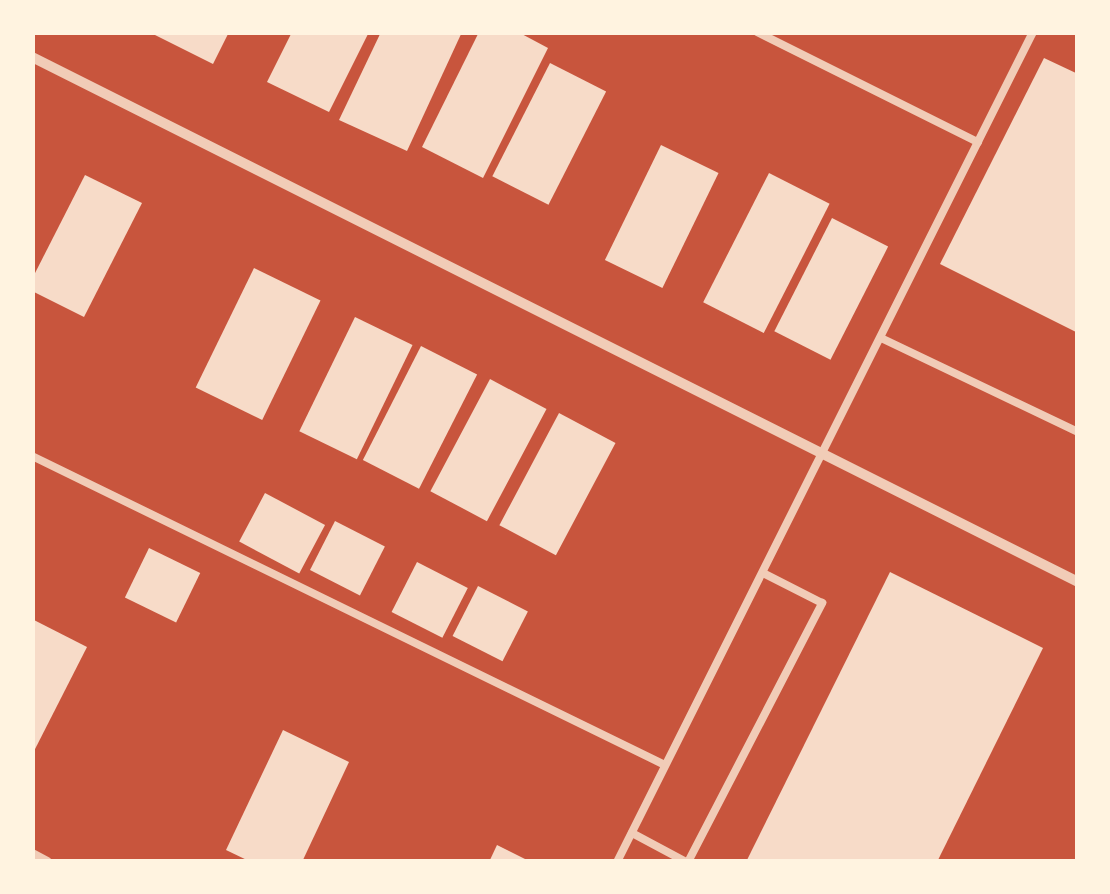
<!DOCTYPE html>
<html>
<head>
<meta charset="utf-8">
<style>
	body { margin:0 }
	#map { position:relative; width:1110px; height:894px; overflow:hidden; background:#c8553d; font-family:"DejaVu Sans",sans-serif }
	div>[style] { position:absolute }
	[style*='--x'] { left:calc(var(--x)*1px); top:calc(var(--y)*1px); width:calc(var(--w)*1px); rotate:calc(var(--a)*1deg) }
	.building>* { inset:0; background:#f7dbc8; transform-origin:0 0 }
	.service>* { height:8px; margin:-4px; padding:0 4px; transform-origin:4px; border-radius:4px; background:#f1ccb7 }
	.minor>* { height:10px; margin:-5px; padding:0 5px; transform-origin:5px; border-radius:5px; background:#f1ccb7 }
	span { translate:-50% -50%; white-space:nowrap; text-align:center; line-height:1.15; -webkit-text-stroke:10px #fff3e0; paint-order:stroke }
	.frame { position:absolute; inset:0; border:35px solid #fff3e0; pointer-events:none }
</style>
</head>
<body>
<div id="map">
	<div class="building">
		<i style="clip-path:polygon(149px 32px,229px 32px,213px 64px)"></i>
		<i style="clip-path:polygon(292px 32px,369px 32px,329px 112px,267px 82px)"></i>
		<i style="clip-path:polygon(381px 32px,462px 32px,407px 151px,339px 120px)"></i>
		<i style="clip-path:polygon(479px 32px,518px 32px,548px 48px,483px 178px,422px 147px)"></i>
		<i style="clip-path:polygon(1044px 58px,1078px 74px,1078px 333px,940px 264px)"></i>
		<i style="left:550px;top:63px;width:63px;height:127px;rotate:27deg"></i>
		<i style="left:661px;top:145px;width:64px;height:128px;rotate:26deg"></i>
		<i style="left:769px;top:173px;width:68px;height:145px;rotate:27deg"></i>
		<i style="clip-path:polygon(85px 175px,142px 203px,84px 317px,32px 291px,32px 279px)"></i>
		<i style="left:832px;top:218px;width:63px;height:127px;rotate:27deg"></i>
		<i style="left:254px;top:268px;width:74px;height:133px;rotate:26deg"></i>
		<i style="left:355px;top:317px;width:64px;height:127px;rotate:26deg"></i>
		<i style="left:421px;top:346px;width:63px;height:128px;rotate:27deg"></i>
		<i style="left:490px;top:379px;width:64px;height:127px;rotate:28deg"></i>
		<i style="left:559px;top:413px;width:64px;height:127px;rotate:28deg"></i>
		<i style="left:265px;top:493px;width:68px;height:55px;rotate:28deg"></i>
		<i style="left:335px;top:521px;width:56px;height:55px;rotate:27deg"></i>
		<i style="left:149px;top:548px;width:57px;height:55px;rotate:26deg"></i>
		<i style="left:417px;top:562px;width:57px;height:56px;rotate:27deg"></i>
		<i style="clip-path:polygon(890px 572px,1043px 648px,937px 862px,746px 862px)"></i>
		<i style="left:478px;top:586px;width:56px;height:56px;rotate:27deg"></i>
		<i style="clip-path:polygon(32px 619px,87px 647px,32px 755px)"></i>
		<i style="clip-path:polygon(283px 730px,349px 762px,302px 862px,251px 862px,226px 850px)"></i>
		<i style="clip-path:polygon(497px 845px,531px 862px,489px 862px)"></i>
	</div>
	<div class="service">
		<i style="--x:757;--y:32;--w:247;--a:26.5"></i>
		<i style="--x:881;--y:338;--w:218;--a:25.5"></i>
		<i style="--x:32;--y:456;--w:704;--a:26.02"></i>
		<i style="--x:632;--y:833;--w:61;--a:28.2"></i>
		<i style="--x:617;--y:862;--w:928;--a:-63.38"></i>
		<i style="--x:688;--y:862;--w:292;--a:-62.6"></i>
		<i style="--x:822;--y:603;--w:66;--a:-153"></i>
	</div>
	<div class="minor">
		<i style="--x:32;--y:57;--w:1170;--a:26.65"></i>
		<i style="--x:32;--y:854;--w:17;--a:28"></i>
	</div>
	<div class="frame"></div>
</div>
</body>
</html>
